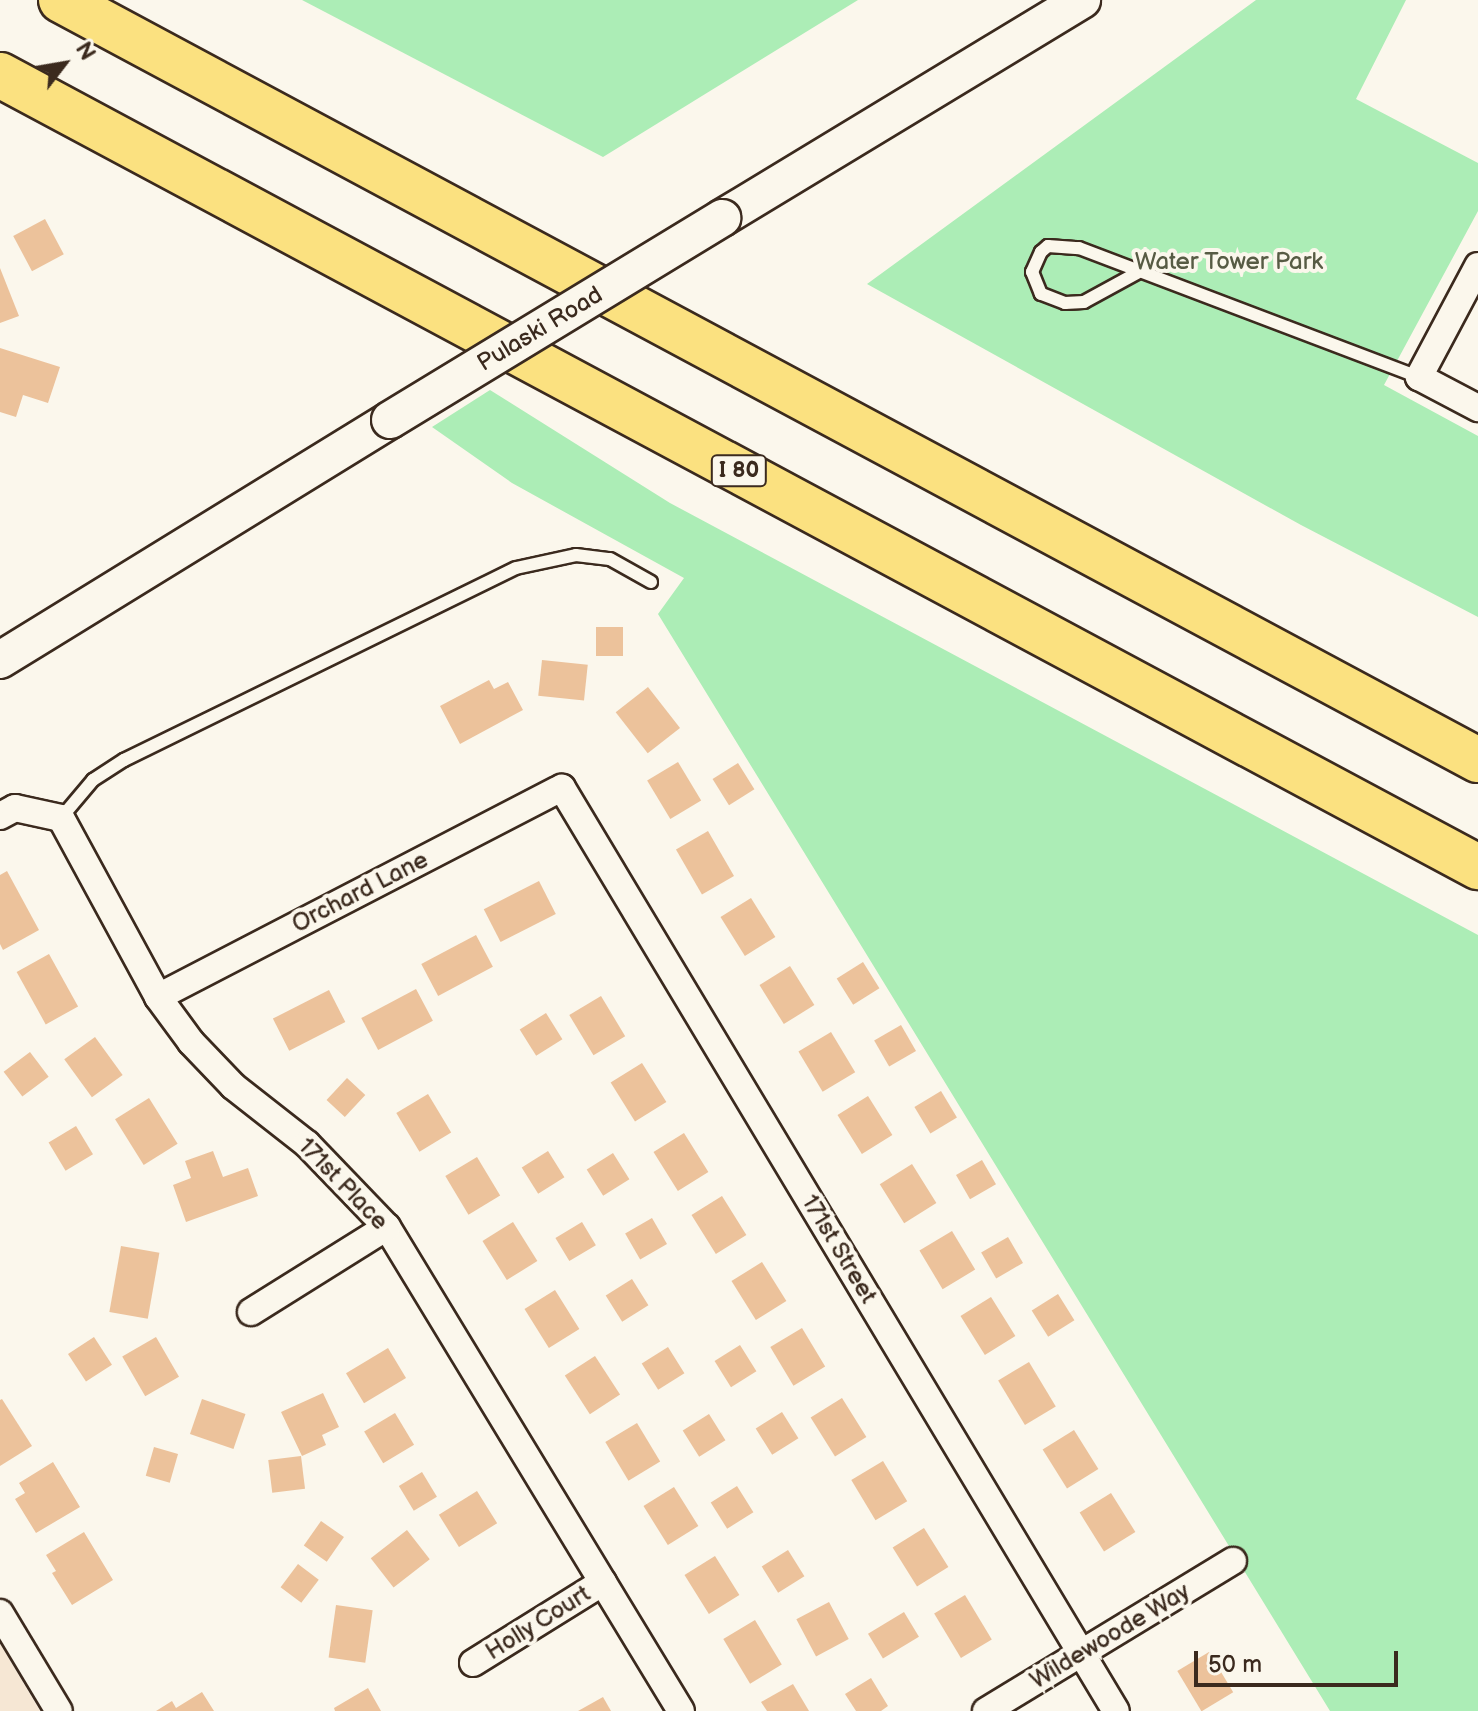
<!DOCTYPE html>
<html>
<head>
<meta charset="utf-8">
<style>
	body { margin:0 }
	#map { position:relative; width:1478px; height:1711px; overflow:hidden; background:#fbf7ec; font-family:"Balsamiq Sans",sans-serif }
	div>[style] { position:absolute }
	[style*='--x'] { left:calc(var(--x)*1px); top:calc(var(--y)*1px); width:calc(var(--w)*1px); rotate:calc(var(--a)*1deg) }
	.built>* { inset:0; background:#f6e7d4 }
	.green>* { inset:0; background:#acedb6 }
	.building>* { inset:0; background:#ecc29b; transform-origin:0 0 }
	.roads { filter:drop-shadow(2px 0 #3b2a1e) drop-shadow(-2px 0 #3b2a1e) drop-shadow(0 2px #3b2a1e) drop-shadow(0 -2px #3b2a1e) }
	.lane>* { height:12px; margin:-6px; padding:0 6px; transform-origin:6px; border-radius:6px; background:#fbf7ec }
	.street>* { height:26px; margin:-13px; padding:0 13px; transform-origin:13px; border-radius:13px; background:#fbf7ec }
	.secondary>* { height:36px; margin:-18px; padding:0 18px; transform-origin:18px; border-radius:18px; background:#fbf7ec }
	.highway>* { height:44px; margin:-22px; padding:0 22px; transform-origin:22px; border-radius:22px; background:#fbe180 }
	.bridges { filter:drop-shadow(2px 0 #3b2a1e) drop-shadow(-2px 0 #3b2a1e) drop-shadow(0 2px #3b2a1e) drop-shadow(0 -2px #3b2a1e) }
	.secondary-bridge>* { height:36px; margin:-18px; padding:0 18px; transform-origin:18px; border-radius:18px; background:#fbf7ec }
	span { translate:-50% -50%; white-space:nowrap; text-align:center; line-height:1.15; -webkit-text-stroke:8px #fbf7ec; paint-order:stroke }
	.shield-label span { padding:2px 6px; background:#fbf7ec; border:2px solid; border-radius:6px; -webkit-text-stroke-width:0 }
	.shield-label { font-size:22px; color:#3b2a1e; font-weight:700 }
	.park-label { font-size:24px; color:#575b44 }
	.street-label { font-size:24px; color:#3b2a1e }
	.north { position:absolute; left:24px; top:24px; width:80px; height:80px; -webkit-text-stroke:6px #fbf7ec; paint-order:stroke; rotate:59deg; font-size:22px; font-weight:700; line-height:32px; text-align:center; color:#3b2a1e }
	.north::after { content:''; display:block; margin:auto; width:28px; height:36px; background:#3b2a1e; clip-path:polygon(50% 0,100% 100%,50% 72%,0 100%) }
	.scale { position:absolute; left:1194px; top:1651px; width:204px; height:36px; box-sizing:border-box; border:4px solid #3b2a1e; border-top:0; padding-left:10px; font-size:24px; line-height:28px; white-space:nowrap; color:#3b2a1e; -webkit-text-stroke:6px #fbf7ec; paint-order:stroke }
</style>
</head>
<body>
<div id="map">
	<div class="built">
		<i style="clip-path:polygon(0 1644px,40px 1711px,0 1711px)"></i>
	</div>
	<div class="green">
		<i style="clip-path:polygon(302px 0,858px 0,603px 157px)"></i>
		<i style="clip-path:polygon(1256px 0,1406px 0,1356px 99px,1478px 163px,1478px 211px,1384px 385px,1478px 436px,1478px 617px,1301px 525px,867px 284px)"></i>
		<i style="clip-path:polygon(490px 390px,670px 503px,1478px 935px,1478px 1711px,1330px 1711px,658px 614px,684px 578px,512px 483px,432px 427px)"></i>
	</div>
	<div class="building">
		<i style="left:45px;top:219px;width:40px;height:36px;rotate:62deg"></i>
		<i style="clip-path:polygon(0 268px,19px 316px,0 323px)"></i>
		<i style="clip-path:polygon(0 348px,60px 367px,48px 403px,23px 395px,16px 417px,0 412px)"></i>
		<i style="left:596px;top:627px;width:27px;height:29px"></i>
		<i style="left:542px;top:660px;width:46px;height:36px;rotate:6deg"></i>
		<i style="clip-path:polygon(489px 680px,494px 689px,508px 682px,523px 710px,460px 744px,440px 706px)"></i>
		<i style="left:648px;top:687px;width:52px;height:41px;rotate:52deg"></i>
		<i style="left:678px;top:762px;width:45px;height:36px;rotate:59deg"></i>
		<i style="left:738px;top:763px;width:31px;height:30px;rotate:58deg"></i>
		<i style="left:708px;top:831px;width:52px;height:37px;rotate:60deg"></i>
		<i style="clip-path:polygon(7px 871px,39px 930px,3px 950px,0 944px,0 875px)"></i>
		<i style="left:539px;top:881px;width:37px;height:62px;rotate:63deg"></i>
		<i style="left:751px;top:898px;width:46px;height:36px;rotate:58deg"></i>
		<i style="left:476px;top:935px;width:36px;height:62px;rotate:62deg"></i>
		<i style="left:49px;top:954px;width:60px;height:37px;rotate:61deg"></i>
		<i style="left:863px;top:962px;width:31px;height:31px;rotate:58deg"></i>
		<i style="left:790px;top:966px;width:46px;height:36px;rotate:58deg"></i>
		<i style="left:416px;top:989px;width:36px;height:62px;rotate:62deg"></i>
		<i style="left:329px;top:990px;width:36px;height:63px;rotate:63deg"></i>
		<i style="left:601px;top:996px;width:47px;height:37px;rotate:59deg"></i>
		<i style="left:546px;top:1013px;width:31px;height:31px;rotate:58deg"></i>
		<i style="left:901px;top:1025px;width:30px;height:31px;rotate:60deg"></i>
		<i style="left:831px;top:1032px;width:47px;height:38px;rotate:59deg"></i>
		<i style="left:95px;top:1037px;width:47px;height:38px;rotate:54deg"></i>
		<i style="left:30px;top:1052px;width:31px;height:33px;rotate:53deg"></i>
		<i style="left:642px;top:1063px;width:46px;height:37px;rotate:58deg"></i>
		<i style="left:347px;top:1078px;width:25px;height:30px;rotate:43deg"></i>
		<i style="left:941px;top:1091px;width:31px;height:31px;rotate:59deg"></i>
		<i style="left:428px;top:1094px;width:45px;height:37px;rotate:59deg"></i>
		<i style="left:868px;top:1096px;width:46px;height:36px;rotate:58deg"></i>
		<i style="left:149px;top:1098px;width:54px;height:40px;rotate:58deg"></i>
		<i style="left:76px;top:1126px;width:33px;height:32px;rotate:59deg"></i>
		<i style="left:684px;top:1133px;width:46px;height:36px;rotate:58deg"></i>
		<i style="clip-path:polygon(213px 1151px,223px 1177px,248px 1168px,258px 1196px,186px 1222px,173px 1185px,191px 1178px,185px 1161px)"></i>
		<i style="left:548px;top:1151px;width:31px;height:31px;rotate:58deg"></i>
		<i style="left:613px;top:1153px;width:31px;height:31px;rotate:58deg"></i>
		<i style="left:477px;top:1157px;width:45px;height:37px;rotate:59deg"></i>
		<i style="left:982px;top:1160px;width:28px;height:30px;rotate:60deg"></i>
		<i style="left:912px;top:1164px;width:46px;height:38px;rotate:58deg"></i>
		<i style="left:722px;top:1196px;width:46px;height:36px;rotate:58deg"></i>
		<i style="left:652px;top:1218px;width:30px;height:31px;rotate:60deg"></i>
		<i style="left:513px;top:1222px;width:46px;height:36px;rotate:58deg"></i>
		<i style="left:582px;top:1222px;width:27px;height:31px;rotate:59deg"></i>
		<i style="left:952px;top:1231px;width:45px;height:38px;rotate:59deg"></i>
		<i style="left:1008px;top:1237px;width:30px;height:31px;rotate:60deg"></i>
		<i style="left:121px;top:1246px;width:39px;height:67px;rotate:10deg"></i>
		<i style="left:762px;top:1262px;width:46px;height:36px;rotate:58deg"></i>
		<i style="left:632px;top:1279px;width:31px;height:31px;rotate:58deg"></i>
		<i style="left:555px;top:1290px;width:46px;height:36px;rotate:58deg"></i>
		<i style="left:1058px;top:1294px;width:31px;height:31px;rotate:58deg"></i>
		<i style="left:991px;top:1297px;width:46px;height:36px;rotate:58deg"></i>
		<i style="left:802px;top:1328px;width:45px;height:37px;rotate:59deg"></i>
		<i style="left:94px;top:1337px;width:33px;height:31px;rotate:57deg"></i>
		<i style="left:156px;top:1337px;width:46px;height:39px;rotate:60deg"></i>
		<i style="left:740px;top:1345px;width:31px;height:30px;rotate:58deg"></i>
		<i style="left:668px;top:1347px;width:31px;height:31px;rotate:58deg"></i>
		<i style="left:388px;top:1348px;width:35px;height:49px;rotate:59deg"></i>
		<i style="left:595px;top:1356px;width:46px;height:36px;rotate:57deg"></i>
		<i style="left:1029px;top:1362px;width:52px;height:36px;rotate:59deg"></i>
		<i style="clip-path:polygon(323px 1393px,339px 1427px,322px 1435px,326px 1445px,302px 1456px,281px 1412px)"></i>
		<i style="left:842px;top:1398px;width:46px;height:37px;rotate:58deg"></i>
		<i style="clip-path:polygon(2px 1399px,32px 1446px,0 1466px,0 1400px)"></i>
		<i style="left:202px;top:1399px;width:46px;height:37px;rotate:19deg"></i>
		<i style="left:782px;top:1412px;width:31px;height:31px;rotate:58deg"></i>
		<i style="left:395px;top:1413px;width:37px;height:36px;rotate:59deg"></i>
		<i style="left:709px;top:1414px;width:31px;height:31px;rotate:58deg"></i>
		<i style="left:637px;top:1423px;width:45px;height:37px;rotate:59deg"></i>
		<i style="left:1074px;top:1430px;width:46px;height:37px;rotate:58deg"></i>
		<i style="left:154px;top:1447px;width:25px;height:30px;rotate:16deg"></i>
		<i style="left:301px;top:1456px;width:33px;height:33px;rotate:83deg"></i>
		<i style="left:883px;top:1461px;width:47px;height:37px;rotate:59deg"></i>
		<i style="clip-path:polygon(53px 1462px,80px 1507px,36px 1533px,15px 1499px,25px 1493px,19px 1483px)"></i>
		<i style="left:422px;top:1472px;width:29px;height:27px;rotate:59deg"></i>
		<i style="left:737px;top:1486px;width:31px;height:31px;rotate:58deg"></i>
		<i style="left:674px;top:1487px;width:46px;height:36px;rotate:58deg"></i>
		<i style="left:477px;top:1491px;width:38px;height:45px;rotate:58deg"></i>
		<i style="left:1111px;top:1493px;width:46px;height:37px;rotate:58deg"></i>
		<i style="left:321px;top:1521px;width:28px;height:30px;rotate:35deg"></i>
		<i style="left:924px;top:1528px;width:46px;height:37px;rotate:58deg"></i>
		<i style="left:407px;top:1530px;width:37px;height:46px;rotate:52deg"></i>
		<i style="clip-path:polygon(84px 1532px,113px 1580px,72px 1605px,52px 1573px,56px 1571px,46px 1555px)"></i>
		<i style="left:788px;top:1550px;width:31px;height:31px;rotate:58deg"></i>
		<i style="left:715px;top:1556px;width:46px;height:36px;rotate:58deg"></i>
		<i style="left:298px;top:1564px;width:26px;height:29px;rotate:37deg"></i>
		<i style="left:965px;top:1595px;width:52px;height:36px;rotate:59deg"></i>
		<i style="left:829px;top:1602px;width:42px;height:37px;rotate:62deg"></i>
		<i style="left:336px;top:1605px;width:37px;height:53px;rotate:8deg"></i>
		<i style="left:904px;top:1612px;width:29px;height:42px;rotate:59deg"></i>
		<i style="left:755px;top:1620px;width:52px;height:37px;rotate:59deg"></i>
		<i style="left:1209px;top:1652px;width:47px;height:37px;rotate:59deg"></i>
		<i style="clip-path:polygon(871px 1678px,888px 1706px,881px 1711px,856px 1711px,845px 1694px)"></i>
		<i style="clip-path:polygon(793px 1684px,809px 1711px,767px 1711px,761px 1702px)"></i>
		<i style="clip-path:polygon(368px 1688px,381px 1711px,335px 1711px,334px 1708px)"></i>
		<i style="clip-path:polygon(202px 1692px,214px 1711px,156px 1711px,172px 1701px,176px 1708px)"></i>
		<i style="clip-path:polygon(603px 1697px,611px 1711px,578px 1711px)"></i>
	</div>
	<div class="roads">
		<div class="lane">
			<i style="--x:1137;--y:273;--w:60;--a:151.3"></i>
			<i style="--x:1084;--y:302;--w:19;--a:177"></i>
			<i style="--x:1065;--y:303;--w:26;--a:-159"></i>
			<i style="--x:1041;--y:294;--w:24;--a:-112"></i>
			<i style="--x:1032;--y:272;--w:22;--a:-66"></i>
			<i style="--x:1041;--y:252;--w:9;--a:-41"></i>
			<i style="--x:1048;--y:246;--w:31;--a:4"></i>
			<i style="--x:1079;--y:248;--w:364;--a:20.8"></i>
			<i style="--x:61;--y:818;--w:50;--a:-49.9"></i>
			<i style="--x:93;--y:780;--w:37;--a:-33"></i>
			<i style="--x:124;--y:760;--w:436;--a:-26.1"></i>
			<i style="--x:516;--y:568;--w:61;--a:-12.2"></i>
			<i style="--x:576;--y:555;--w:34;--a:7"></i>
			<i style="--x:610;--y:559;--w:47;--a:29.3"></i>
		</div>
		<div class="street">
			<i style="--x:1478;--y:266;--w:126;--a:118"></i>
			<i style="--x:1419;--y:377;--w:67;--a:27.7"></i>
			<i style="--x:0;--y:816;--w:17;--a:-28"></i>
			<i style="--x:15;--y:808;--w:47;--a:12.3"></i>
			<i style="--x:61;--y:818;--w:204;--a:61.5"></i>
			<i style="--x:158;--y:997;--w:56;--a:53.7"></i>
			<i style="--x:191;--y:1042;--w:61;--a:46.3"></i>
			<i style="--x:233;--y:1086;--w:94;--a:38.1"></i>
			<i style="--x:307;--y:1144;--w:115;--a:46.1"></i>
			<i style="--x:387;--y:1227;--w:566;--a:58.72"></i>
			<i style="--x:158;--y:997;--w:455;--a:-27.4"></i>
			<i style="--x:562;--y:788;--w:1076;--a:59.03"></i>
			<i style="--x:251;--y:1312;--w:160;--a:-32"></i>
			<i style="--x:0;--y:1613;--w:114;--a:59"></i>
			<i style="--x:473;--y:1663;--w:153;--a:-31.9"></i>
			<i style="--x:986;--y:1711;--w:289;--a:-31.3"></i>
		</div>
		<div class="secondary">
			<i style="--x:722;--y:218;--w:421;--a:-31.2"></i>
			<i style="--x:0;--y:660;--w:458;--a:-31.6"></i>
		</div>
		<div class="highway">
			<i style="--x:61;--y:0;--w:1608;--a:28.21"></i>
			<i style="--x:0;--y:75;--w:1677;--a:28.19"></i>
		</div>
	</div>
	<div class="bridges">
		<div class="secondary-bridge">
			<i style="--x:390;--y:420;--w:389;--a:-31.3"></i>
		</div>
	</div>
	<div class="shield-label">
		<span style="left:739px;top:471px">I 80</span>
	</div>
	<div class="park-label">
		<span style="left:1229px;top:262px">Water Tower Park</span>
	</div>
	<div class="street-label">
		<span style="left:540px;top:329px;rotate:-31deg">Pulaski Road</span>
		<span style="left:360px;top:892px;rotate:-27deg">Orchard Lane</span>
		<span style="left:343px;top:1184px;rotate:46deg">171st Place</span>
		<span style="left:839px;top:1249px;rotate:59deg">171st Street</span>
		<span style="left:538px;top:1623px;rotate:-32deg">Holly Court</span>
		<span style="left:1110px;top:1636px;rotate:-31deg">Wildewoode Way</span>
	</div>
	<div class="north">N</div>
	<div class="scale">50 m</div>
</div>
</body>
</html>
